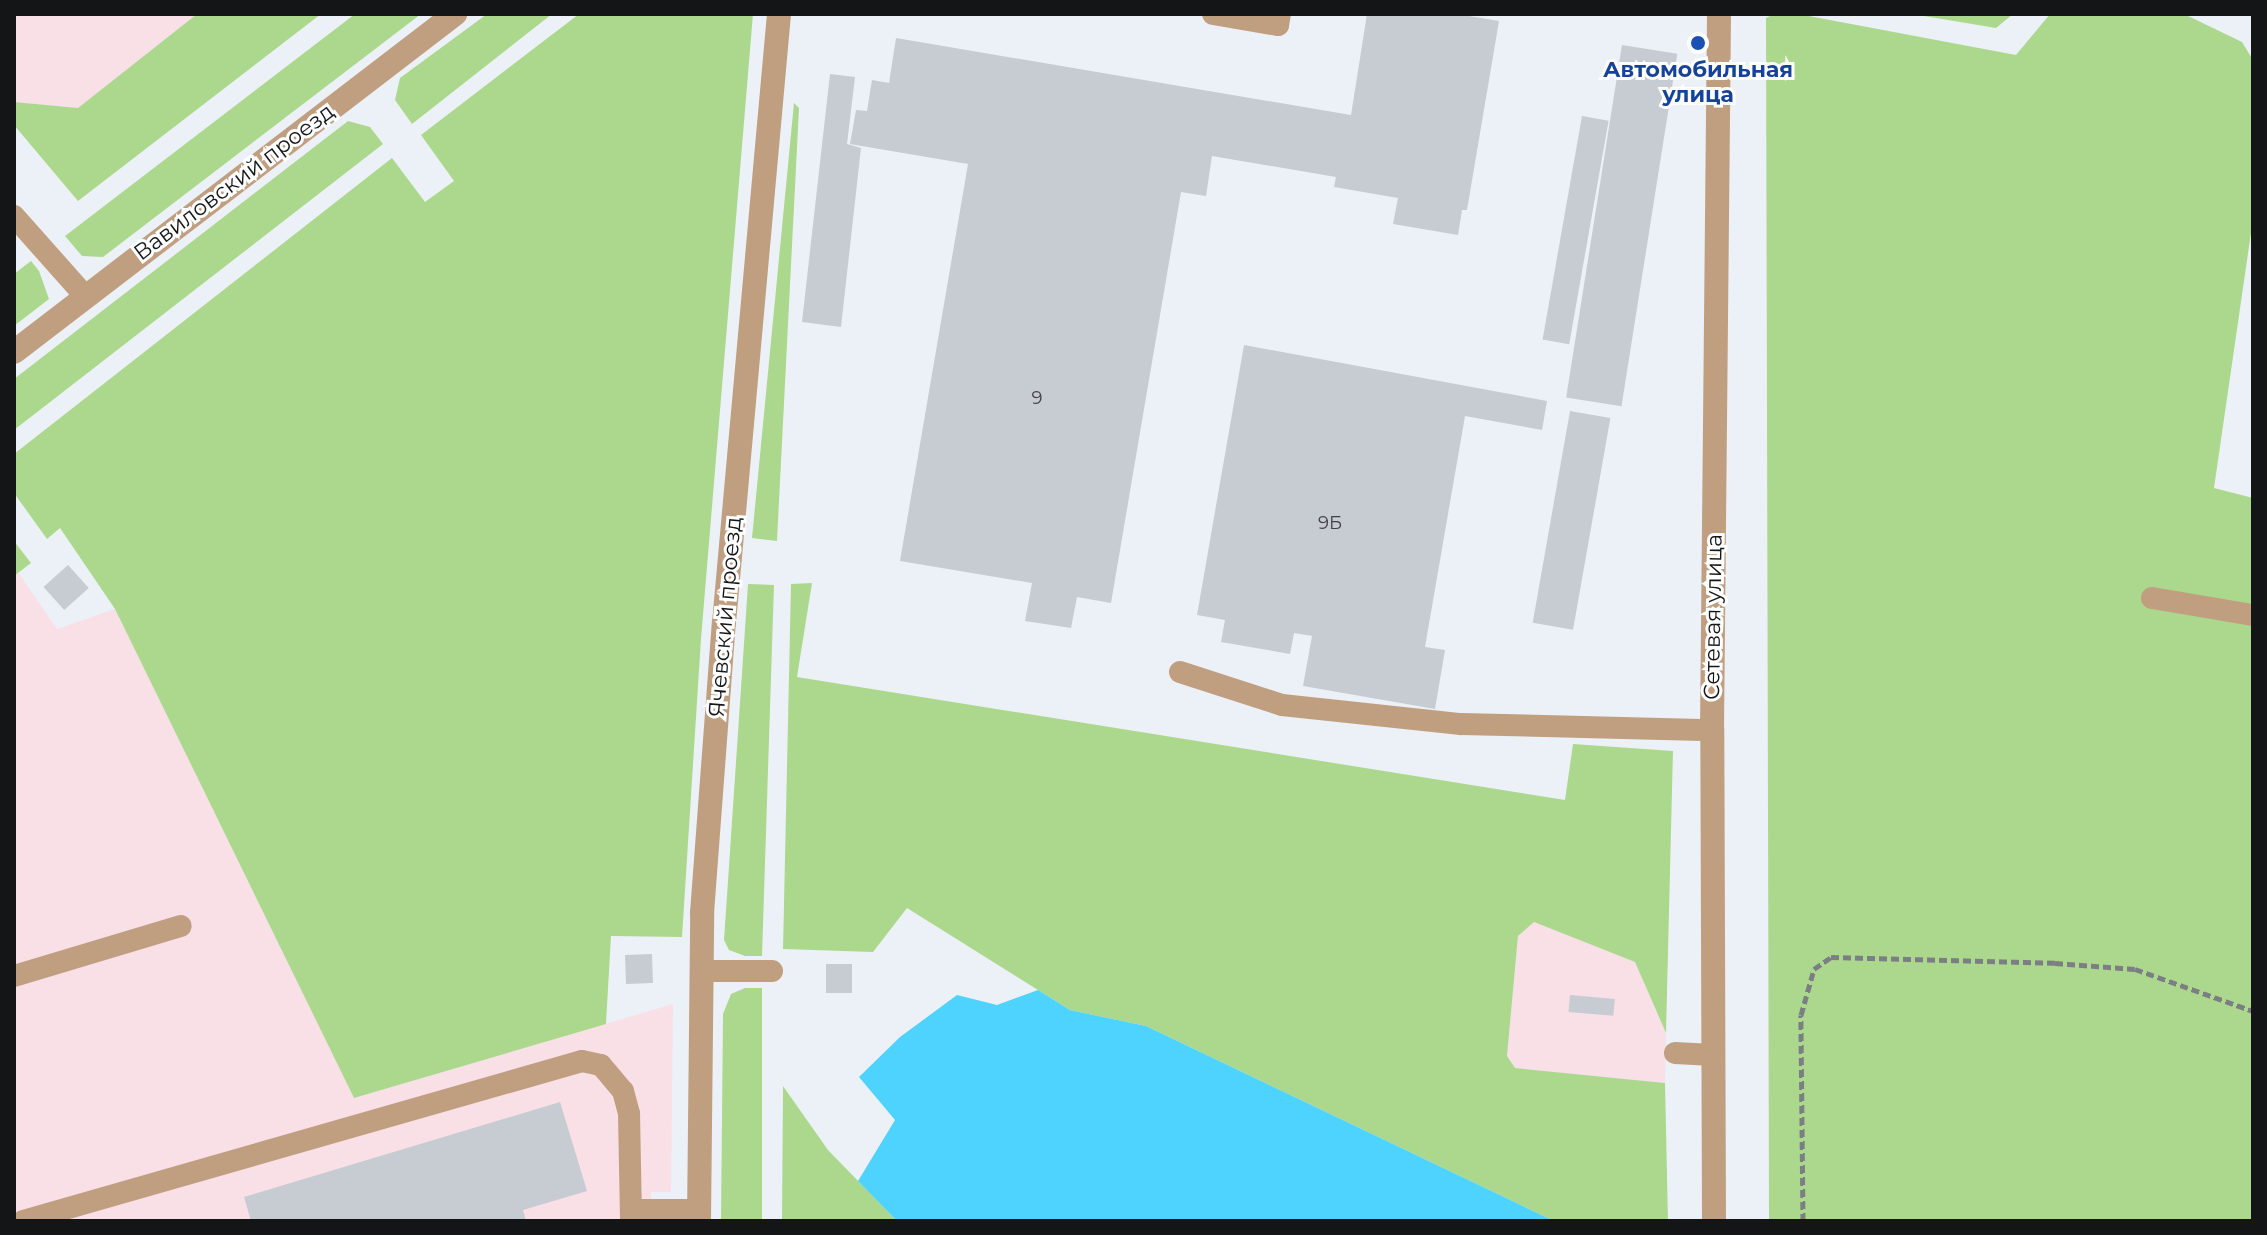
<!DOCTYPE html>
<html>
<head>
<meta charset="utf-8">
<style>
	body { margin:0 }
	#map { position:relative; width:2267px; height:1235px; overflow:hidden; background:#ecf1f8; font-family:Montserrat,sans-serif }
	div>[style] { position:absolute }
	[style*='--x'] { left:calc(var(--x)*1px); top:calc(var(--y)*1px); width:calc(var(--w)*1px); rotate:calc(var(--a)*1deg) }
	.industrial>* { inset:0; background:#f9dfe6 }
	.green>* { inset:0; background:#acd88d }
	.water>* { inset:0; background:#4ed3fe }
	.building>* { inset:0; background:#c7cbd2; transform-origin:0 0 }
	.path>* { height:5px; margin-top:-2.5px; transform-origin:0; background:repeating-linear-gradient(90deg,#7b7f83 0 8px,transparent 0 12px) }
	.service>* { height:22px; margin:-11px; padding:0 11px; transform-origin:11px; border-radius:11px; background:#c09f80 }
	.minor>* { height:24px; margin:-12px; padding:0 12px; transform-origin:12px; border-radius:12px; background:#c09f80 }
	.dots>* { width:22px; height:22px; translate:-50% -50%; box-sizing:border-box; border:4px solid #fff; border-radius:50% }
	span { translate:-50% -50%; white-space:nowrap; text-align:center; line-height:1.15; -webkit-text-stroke:6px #fff; paint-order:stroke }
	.number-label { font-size:18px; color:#404246 }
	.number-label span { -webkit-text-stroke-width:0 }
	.transit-label { font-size:22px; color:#164399; font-weight:700 }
	.street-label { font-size:22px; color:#131517 }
	.frame { position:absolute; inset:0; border:16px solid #131517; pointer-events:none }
</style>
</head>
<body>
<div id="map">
	<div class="industrial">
		<i style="clip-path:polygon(14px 14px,197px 14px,78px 108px,14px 102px)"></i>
		<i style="clip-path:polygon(18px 572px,57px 629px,115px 609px,354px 1098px,673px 1004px,671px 1192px,651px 1192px,652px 1221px,14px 1221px,14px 576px)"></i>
		<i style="clip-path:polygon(1534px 922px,1635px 962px,1666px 1033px,1665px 1083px,1515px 1068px,1507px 1056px,1518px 936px)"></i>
	</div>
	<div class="green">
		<i style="clip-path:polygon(197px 14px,321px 14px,78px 201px,14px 125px,14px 102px,78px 108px)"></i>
		<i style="clip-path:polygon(355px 14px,421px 14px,103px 257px,82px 256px,65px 236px)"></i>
		<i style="clip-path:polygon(487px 14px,552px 14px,412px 124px,395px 100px,400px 78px)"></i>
		<i style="clip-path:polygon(579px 14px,753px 14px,701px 639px,682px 937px,611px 936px,606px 1024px,354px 1098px,115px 609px,60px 528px,47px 539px,14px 493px,14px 454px,392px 158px,425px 202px,454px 181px,421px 135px)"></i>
		<i style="clip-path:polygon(1774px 14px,1798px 14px,2016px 55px,2050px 14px,2184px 14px,2242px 42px,2253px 60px,2253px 219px,2214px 488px,2253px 498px,2253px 1221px,1769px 1221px,1766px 18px)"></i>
		<i style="clip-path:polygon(1912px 14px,2013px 14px,1996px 28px)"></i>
		<i style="clip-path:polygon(794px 103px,799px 108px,777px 541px,752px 538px)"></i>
		<i style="clip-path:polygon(348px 121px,370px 127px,383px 144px,14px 430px,14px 379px)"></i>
		<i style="clip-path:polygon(31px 261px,39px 271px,49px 299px,14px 326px,14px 274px)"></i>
		<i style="clip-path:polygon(14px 541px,31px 563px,14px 576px)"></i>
		<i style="clip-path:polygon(812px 583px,797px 677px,1565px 800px,1573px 744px,1673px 751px,1666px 1033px,1635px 962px,1534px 922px,1518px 936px,1507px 1056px,1515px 1068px,1665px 1083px,1668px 1221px,1554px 1221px,1146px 1026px,1070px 1010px,907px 908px,873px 952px,783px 949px,791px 584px)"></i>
		<i style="clip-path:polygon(748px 584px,774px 585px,762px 956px,745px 956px,729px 950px,724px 940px)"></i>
		<i style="clip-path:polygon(745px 988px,762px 988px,762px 1221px,721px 1221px,723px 1014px,731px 994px)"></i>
		<i style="clip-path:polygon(783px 1086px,828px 1150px,895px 1219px,909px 1221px,782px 1221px)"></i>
	</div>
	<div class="water">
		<i style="clip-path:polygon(1038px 990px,1070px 1010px,1146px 1026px,1554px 1221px,895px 1219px,858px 1181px,895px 1120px,859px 1077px,900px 1037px,957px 995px,997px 1005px)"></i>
	</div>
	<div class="building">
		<i style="clip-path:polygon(1367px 14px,1457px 14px,1499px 21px,1467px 210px,1462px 210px,1458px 235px,1393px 224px,1398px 198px,1334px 187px,1336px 177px,1212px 156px,1206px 196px,1181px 192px,1111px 603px,1077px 597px,1071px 628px,1025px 621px,1032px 583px,900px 561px,968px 164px,850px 144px,856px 110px,867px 111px,872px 80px,889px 83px,896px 38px,1351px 115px)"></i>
		<i style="left:1622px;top:45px;width:56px;height:357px;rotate:9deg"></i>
		<i style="clip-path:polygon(830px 74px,855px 77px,847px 144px,861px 148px,841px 327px,802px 322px)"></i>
		<i style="left:1582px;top:116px;width:27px;height:227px;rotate:10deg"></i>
		<i style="clip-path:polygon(1244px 345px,1547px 401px,1542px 430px,1465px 416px,1425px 647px,1445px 650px,1435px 709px,1303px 686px,1312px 636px,1294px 633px,1290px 654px,1221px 642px,1225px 620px,1197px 615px)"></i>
		<i style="left:1570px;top:411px;width:41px;height:215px;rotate:10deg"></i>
		<i style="left:68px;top:565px;width:31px;height:33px;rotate:48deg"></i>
		<i style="left:652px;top:954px;width:29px;height:27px;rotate:88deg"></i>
		<i style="left:852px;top:964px;width:29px;height:26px;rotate:90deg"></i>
		<i style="left:1570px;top:995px;width:45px;height:17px;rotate:5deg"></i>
		<i style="clip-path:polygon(560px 1102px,587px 1191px,523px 1210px,526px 1221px,251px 1221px,244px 1197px)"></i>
	</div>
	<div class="path">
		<i style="--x:1803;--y:1221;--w:206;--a:-90.6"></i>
		<i style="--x:1801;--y:1015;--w:48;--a:-74.2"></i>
		<i style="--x:1814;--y:969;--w:21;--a:-35"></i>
		<i style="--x:1831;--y:957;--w:224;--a:1.5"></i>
		<i style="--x:2055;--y:963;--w:80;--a:4.3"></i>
		<i style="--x:2135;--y:969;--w:125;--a:19.6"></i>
	</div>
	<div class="service">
		<i style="--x:1213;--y:14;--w:66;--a:9.6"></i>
		<i style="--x:1278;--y:25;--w:11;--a:-80"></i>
		<i style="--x:14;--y:216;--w:107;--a:48.4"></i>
		<i style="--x:2152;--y:598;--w:102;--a:9.6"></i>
		<i style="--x:1180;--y:672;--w:107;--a:17.9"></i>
		<i style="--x:1282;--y:705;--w:180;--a:6.1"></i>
		<i style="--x:1461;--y:724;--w:251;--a:1.4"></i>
		<i style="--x:701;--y:971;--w:71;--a:0"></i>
		<i style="--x:14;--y:976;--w:174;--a:-16.7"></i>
		<i style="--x:1675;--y:1053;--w:38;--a:3"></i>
		<i style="--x:631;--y:1210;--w:68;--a:0"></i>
		<i style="--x:23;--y:1221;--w:581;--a:-15.97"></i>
		<i style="--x:582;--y:1061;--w:19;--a:12"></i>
		<i style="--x:601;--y:1065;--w:34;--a:50"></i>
		<i style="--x:623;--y:1091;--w:24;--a:75"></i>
		<i style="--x:629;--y:1114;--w:107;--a:88.9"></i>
	</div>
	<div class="minor">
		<i style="--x:14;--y:352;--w:556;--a:-37.47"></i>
		<i style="--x:699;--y:1221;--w:308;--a:-89.4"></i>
		<i style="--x:702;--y:913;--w:291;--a:-85.7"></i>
		<i style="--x:724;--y:623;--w:611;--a:-84.84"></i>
		<i style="--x:1714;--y:1221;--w:491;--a:-90.2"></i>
		<i style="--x:1712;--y:730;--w:716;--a:-89.44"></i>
	</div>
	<div class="dots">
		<i style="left:1698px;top:43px;background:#1a4fb4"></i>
	</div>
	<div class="number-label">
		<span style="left:1037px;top:398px">9</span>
		<span style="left:1330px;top:523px">9Б</span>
	</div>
	<div class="transit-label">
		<span style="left:1698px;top:82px">Автомобильная<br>улица</span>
	</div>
	<div class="street-label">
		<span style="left:234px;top:182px;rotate:-37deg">Вавиловский проезд</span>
		<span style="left:725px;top:617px;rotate:-85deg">Ячевский проезд</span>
		<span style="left:1713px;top:617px;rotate:-89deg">Сетевая улица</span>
	</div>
	<div class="frame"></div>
</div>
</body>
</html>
